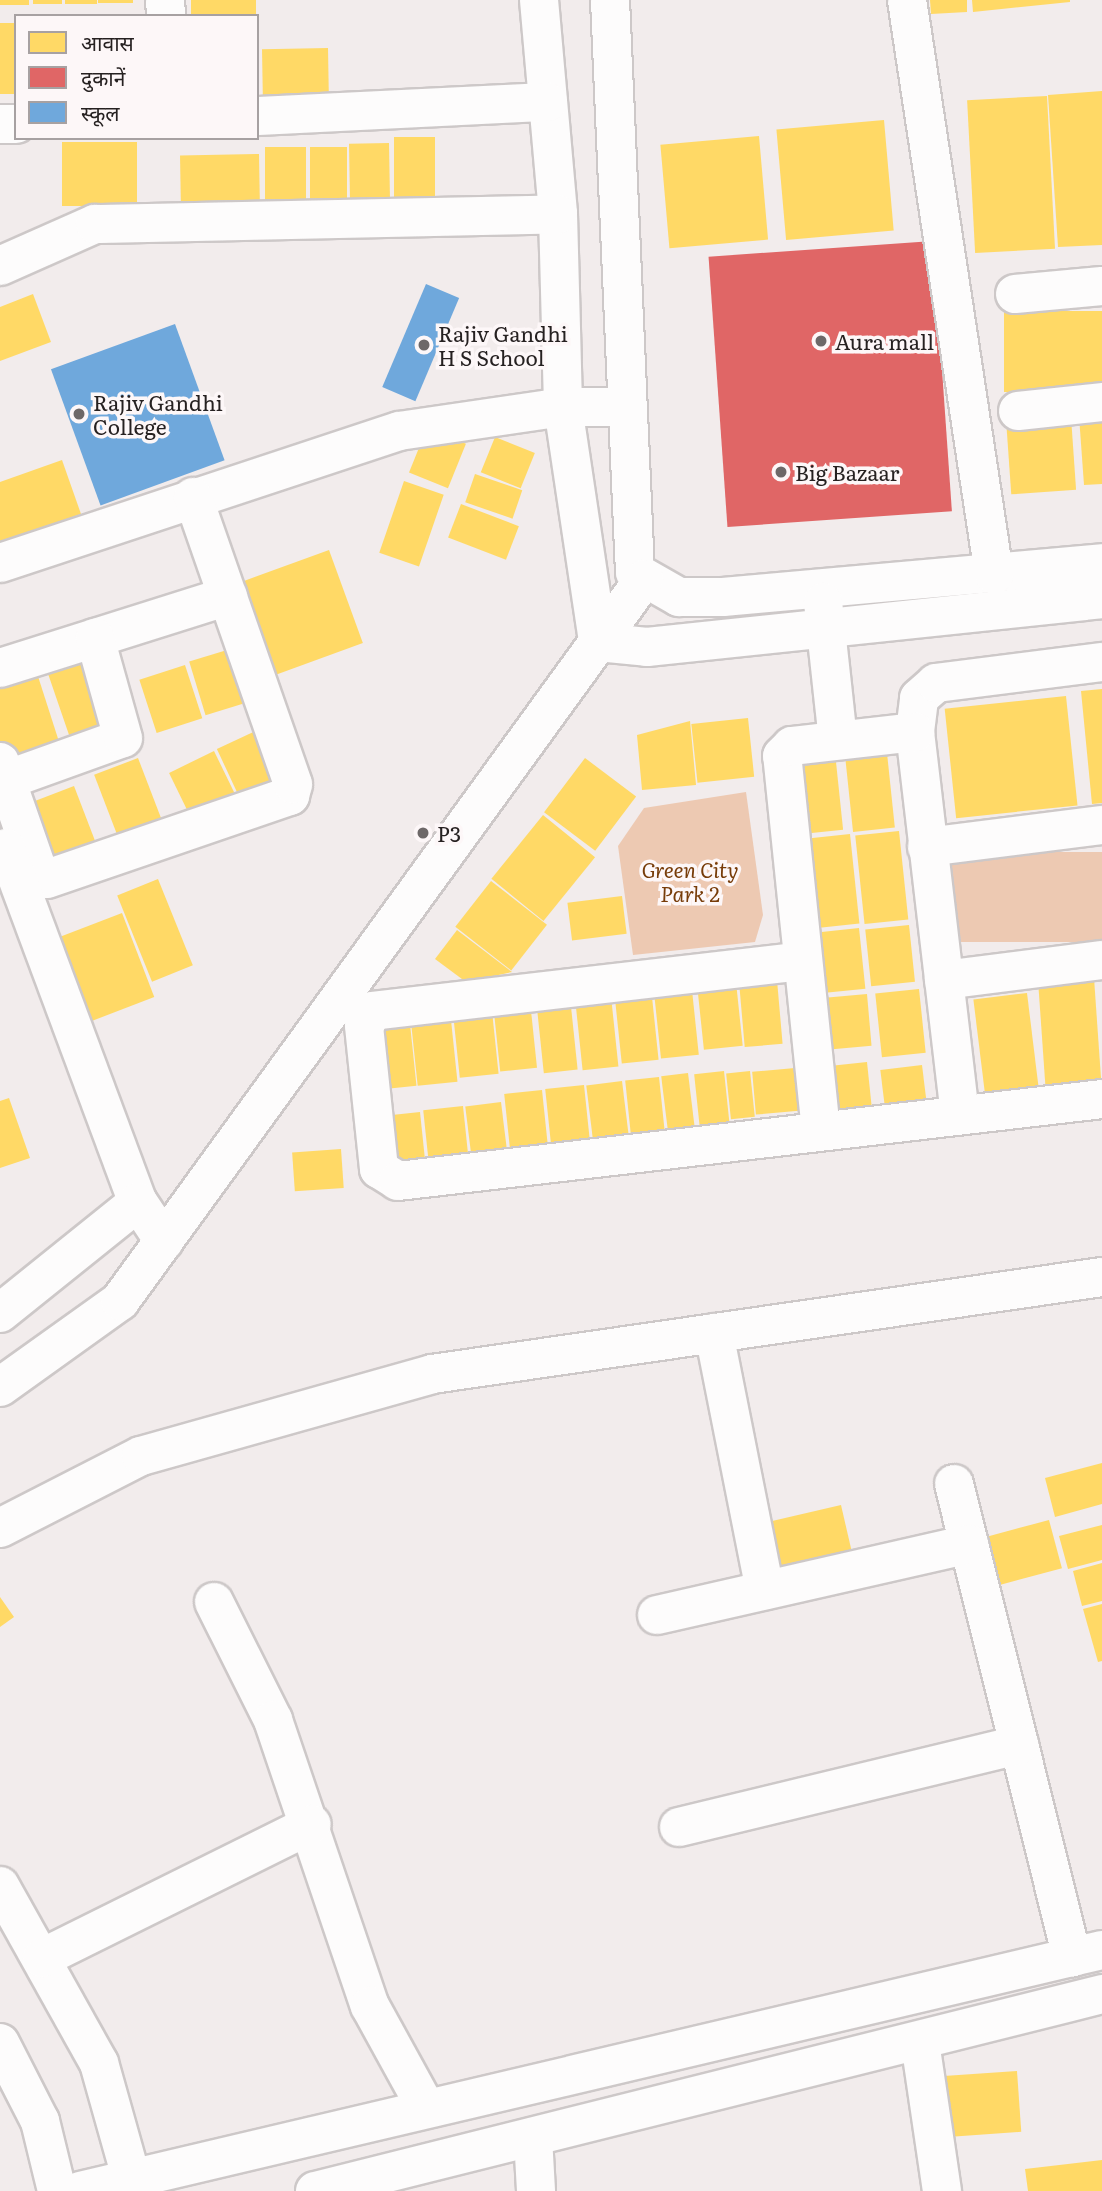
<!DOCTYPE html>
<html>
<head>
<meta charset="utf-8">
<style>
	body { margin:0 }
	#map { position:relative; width:1102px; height:2191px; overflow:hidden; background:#f2ecec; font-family:Literata,"Noto Sans Devanagari",serif }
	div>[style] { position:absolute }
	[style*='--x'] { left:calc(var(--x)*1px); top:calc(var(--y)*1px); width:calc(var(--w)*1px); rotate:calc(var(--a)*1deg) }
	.green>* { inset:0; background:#edc9b2; transform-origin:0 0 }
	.homes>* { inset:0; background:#ffd966; transform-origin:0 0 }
	.shops>* { inset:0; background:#e06666; transform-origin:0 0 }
	.schools>* { inset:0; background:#6fa8dc; transform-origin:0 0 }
	.roads { filter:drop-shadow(2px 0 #cdc8c8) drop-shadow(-2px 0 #cdc8c8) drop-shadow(0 2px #cdc8c8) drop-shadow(0 -2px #cdc8c8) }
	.minor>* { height:38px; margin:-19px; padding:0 19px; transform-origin:19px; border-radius:19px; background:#fdfcfc }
	.dots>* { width:19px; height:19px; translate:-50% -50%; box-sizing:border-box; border:4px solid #fdf7f8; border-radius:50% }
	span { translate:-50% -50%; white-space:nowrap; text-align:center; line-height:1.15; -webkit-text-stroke:7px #fdf7f8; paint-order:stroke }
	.poi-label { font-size:21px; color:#262121 }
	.left { translate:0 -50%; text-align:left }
	.park-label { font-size:21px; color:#773c09; font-style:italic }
	.legend { position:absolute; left:14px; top:14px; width:245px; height:126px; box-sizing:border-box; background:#fdf7f8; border:2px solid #a7a1a2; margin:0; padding:9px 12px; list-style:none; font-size:21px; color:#262121 }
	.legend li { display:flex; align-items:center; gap:14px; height:35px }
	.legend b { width:35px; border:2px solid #a7a1a2 }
</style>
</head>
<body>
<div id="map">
	<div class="green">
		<i style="clip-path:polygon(746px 792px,763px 915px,755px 942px,633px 955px,618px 846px,644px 808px)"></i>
		<i style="left:1102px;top:852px;width:90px;height:173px;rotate:90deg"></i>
	</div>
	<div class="homes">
		<i style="left:0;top:0;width:29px;height:5px"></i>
		<i style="left:33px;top:0;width:29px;height:4px"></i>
		<i style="left:65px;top:0;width:32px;height:4px"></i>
		<i style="left:98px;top:0;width:35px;height:3px"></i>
		<i style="left:191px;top:0;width:65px;height:16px"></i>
		<i style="clip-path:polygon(930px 0,967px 0,967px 12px,931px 14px)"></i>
		<i style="clip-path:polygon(972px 0,1070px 0,1070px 2px,973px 12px)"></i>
		<i style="left:0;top:23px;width:16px;height:71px"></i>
		<i style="left:328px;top:48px;width:50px;height:66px;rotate:89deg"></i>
		<i style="clip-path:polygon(1102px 91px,1102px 245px,1058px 247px,1048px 95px)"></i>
		<i style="left:1047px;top:96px;width:153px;height:80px;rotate:87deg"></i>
		<i style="left:884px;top:120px;width:111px;height:108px;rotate:85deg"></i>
		<i style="left:759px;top:136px;width:104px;height:99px;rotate:85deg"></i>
		<i style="left:394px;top:137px;width:41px;height:71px"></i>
		<i style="left:62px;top:142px;width:75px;height:64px"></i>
		<i style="left:389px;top:143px;width:69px;height:40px;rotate:89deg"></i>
		<i style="left:265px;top:147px;width:41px;height:68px"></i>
		<i style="left:310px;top:147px;width:37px;height:66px"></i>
		<i style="left:259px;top:154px;width:58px;height:79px;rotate:89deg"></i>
		<i style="clip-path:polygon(33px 294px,51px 342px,0 361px,0 307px)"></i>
		<i style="left:1102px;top:311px;width:81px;height:98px;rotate:90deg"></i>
		<i style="clip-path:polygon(1102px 414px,1102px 484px,1084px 485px,1079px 416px)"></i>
		<i style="left:1071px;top:417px;width:73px;height:65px;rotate:86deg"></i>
		<i style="left:427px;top:428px;width:42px;height:48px;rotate:22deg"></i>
		<i style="left:495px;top:437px;width:43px;height:38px;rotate:22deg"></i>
		<i style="clip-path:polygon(62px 460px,81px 514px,0 543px,0 482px)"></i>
		<i style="left:475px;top:474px;width:50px;height:30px;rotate:19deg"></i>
		<i style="left:404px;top:481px;width:42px;height:76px;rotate:19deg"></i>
		<i style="left:461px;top:504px;width:62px;height:36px;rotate:21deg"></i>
		<i style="left:329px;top:550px;width:99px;height:94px;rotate:70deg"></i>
		<i style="left:237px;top:647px;width:56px;height:50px;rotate:73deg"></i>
		<i style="left:80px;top:650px;width:87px;height:38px;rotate:71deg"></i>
		<i style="left:185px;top:665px;width:56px;height:48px;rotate:72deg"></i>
		<i style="clip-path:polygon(35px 667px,62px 751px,8px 768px,0 743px,0 678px)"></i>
		<i style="clip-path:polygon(1102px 689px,1102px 803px,1092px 804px,1081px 691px)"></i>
		<i style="left:1066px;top:696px;width:110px;height:122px;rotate:84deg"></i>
		<i style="left:748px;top:718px;width:59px;height:57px;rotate:84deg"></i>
		<i style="clip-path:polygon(690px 721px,696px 785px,642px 790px,637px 735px)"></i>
		<i style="left:264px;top:727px;width:54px;height:52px;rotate:65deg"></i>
		<i style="left:214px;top:751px;width:57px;height:50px;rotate:64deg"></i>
		<i style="left:887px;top:753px;width:75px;height:42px;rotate:84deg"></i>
		<i style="left:138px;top:758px;width:80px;height:47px;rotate:69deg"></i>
		<i style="left:585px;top:758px;width:64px;height:68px;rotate:37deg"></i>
		<i style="left:836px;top:762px;width:68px;height:44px;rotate:84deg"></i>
		<i style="left:74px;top:786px;width:76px;height:53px;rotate:69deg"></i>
		<i style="left:543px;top:815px;width:67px;height:82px;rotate:39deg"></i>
		<i style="left:899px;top:831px;width:89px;height:44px;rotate:84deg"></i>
		<i style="left:850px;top:834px;width:90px;height:47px;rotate:84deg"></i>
		<i style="left:158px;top:879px;width:93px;height:44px;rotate:68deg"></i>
		<i style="left:491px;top:881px;width:71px;height:58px;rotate:38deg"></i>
		<i style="left:622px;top:896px;width:38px;height:55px;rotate:83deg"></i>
		<i style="left:122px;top:913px;width:90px;height:69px;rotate:69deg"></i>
		<i style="left:909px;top:925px;width:57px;height:44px;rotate:84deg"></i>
		<i style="left:859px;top:928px;width:61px;height:40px;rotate:84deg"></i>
		<i style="clip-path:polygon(457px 930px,512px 972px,466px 982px,435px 959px)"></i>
		<i style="left:1094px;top:978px;width:110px;height:56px;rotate:86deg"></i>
		<i style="left:777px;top:980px;width:64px;height:38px;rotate:85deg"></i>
		<i style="left:736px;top:982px;width:64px;height:39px;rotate:84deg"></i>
		<i style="left:919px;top:989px;width:64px;height:44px;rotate:84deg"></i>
		<i style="left:692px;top:990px;width:65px;height:38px;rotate:84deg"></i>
		<i style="left:1027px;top:993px;width:104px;height:54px;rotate:83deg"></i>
		<i style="left:867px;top:994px;width:52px;height:42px;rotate:85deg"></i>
		<i style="left:611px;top:996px;width:71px;height:36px;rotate:84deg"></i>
		<i style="left:570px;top:997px;width:73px;height:34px;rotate:84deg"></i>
		<i style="left:652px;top:997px;width:63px;height:37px;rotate:84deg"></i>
		<i style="left:530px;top:1001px;width:67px;height:37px;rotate:84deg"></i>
		<i style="left:492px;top:1011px;width:63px;height:39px;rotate:84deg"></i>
		<i style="left:451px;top:1020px;width:62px;height:40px;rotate:84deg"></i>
		<i style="left:410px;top:1024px;width:62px;height:39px;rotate:84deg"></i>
		<i style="left:867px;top:1062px;width:55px;height:40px;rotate:84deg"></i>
		<i style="left:922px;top:1065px;width:43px;height:42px;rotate:83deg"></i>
		<i style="left:795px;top:1068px;width:43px;height:43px;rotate:85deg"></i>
		<i style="left:724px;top:1071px;width:59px;height:30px;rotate:84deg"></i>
		<i style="left:750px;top:1071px;width:46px;height:24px;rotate:84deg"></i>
		<i style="left:688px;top:1073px;width:61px;height:27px;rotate:83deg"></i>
		<i style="left:659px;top:1077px;width:66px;height:34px;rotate:84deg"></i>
		<i style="left:622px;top:1081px;width:68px;height:36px;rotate:83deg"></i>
		<i style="left:584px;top:1085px;width:64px;height:39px;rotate:84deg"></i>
		<i style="left:542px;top:1090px;width:56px;height:38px;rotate:84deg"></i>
		<i style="clip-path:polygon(9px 1098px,30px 1158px,0 1168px,0 1101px)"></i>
		<i style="left:501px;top:1102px;width:51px;height:36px;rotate:83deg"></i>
		<i style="left:463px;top:1106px;width:56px;height:40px;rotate:84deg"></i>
		<i style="left:420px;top:1112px;width:53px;height:40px;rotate:84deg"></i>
		<i style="left:341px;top:1149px;width:39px;height:49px;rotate:86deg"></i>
		<i style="clip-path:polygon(1102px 1463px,1102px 1504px,1055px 1517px,1045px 1478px)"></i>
		<i style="left:841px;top:1505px;width:47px;height:74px;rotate:77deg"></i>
		<i style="left:1049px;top:1520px;width:50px;height:74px;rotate:75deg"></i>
		<i style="clip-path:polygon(1102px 1525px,1102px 1560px,1068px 1569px,1059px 1536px)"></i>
		<i style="clip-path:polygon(1102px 1563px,1102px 1601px,1082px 1606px,1073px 1571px)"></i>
		<i style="clip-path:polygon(0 1597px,14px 1617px,0 1627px)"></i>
		<i style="clip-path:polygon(1102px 1604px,1102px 1661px,1098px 1662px,1083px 1609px)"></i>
		<i style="left:1017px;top:2071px;width:61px;height:77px;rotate:86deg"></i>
		<i style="clip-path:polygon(1102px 2160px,1102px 2191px,1028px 2191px,1025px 2169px)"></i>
	</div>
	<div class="shops">
		<i style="left:933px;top:241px;width:271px;height:225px;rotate:86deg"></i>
	</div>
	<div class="schools">
		<i style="left:426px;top:284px;width:36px;height:112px;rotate:23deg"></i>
		<i style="left:175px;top:324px;width:145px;height:132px;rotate:70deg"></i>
	</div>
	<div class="roads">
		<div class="minor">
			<i style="--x:165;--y:0;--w:16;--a:86"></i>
			<i style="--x:539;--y:0;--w:215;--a:84.9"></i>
			<i style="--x:558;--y:214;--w:193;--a:88.5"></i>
			<i style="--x:563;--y:407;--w:238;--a:81.5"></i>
			<i style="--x:610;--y:0;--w:573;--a:87.5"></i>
			<i style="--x:635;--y:572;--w:51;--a:29.6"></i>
			<i style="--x:679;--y:597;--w:44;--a:0"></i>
			<i style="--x:723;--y:597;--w:381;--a:-5.1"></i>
			<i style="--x:907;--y:0;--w:581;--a:81.38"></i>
			<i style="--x:257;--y:116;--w:291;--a:-2.8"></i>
			<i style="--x:0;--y:124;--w:16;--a:0"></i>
			<i style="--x:0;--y:266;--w:104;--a:-23.9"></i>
			<i style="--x:95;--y:224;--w:463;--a:-1.2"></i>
			<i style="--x:1015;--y:294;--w:87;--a:-5.3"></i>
			<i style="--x:1018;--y:411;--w:84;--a:-6.1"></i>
			<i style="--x:0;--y:563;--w:420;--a:-18.3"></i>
			<i style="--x:399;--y:431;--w:166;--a:-8.3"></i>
			<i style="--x:563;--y:407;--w:65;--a:0"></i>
			<i style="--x:823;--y:602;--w:138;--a:83.8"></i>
			<i style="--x:598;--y:642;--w:49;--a:5.8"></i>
			<i style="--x:647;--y:647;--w:458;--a:-6"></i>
			<i style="--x:0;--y:668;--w:239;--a:-17.5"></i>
			<i style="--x:0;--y:762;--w:119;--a:70.8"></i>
			<i style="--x:39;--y:874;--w:9;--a:32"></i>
			<i style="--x:47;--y:879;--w:257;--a:-18.9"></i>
			<i style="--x:290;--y:796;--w:12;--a:-76"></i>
			<i style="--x:293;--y:784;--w:304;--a:-109.2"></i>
			<i style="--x:6;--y:780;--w:124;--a:-19.7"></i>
			<i style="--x:123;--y:738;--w:104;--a:-105.6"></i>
			<i style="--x:927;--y:847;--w:176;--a:-7.2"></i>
			<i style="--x:6;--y:848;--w:378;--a:69.6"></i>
			<i style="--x:138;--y:1202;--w:47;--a:56.3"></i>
			<i style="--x:803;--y:961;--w:433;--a:173.4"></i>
			<i style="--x:373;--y:1011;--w:17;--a:121"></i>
			<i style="--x:364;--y:1026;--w:144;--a:84"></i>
			<i style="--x:379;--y:1169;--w:22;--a:32"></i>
			<i style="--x:398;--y:1181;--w:709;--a:-6.64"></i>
			<i style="--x:944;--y:980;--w:159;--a:-7.2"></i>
			<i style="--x:960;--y:1115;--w:386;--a:-96.7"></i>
			<i style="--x:915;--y:732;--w:34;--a:-83"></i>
			<i style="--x:919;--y:698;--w:23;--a:-41"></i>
			<i style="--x:936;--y:683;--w:167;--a:-7.2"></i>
			<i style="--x:821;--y:1131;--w:377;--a:-95.9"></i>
			<i style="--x:782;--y:756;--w:14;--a:-45"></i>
			<i style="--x:792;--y:746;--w:124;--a:-6.5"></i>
			<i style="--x:0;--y:1313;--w:177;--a:-38.8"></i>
			<i style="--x:714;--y:1333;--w:262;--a:78.8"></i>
			<i style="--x:0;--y:1387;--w:148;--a:-35.6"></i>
			<i style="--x:120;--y:1301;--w:892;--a:-54.03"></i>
			<i style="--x:954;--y:1484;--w:488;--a:76"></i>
			<i style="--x:0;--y:1528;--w:158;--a:-27.1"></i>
			<i style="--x:141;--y:1456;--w:302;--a:-15.7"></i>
			<i style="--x:432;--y:1374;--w:677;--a:-8.24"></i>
			<i style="--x:214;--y:1602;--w:132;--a:63.4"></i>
			<i style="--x:273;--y:1720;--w:302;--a:71.3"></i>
			<i style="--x:370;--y:2006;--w:116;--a:61.2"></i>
			<i style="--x:657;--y:1615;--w:320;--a:-12.8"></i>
			<i style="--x:679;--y:1827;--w:350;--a:-13.6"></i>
			<i style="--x:0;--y:1886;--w:203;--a:60.8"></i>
			<i style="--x:99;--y:2063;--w:133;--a:74.3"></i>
			<i style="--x:42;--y:1958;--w:301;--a:-26.4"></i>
			<i style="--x:920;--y:2042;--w:151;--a:81.6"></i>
			<i style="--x:0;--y:2043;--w:88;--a:62.9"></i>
			<i style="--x:40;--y:2121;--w:72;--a:76.3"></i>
			<i style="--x:533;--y:2137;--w:54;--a:86.8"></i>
			<i style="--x:80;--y:2191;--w:1050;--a:-13.27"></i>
			<i style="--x:315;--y:2191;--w:811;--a:-14.05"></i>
		</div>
	</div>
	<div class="dots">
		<i style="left:821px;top:341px;background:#6d6868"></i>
		<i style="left:424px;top:345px;background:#6d6868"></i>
		<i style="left:79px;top:414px;background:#6d6868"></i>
		<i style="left:781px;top:472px;background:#6d6868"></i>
		<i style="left:423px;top:833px;background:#6d6868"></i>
	</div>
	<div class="poi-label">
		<span class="left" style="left:438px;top:345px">Rajiv Gandhi<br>H S School</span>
		<span class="left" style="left:835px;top:341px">Aura mall</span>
		<span class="left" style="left:93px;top:414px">Rajiv Gandhi<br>College</span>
		<span class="left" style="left:795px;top:472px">Big Bazaar</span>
		<span class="left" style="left:437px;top:833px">P3</span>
	</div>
	<div class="park-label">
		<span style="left:690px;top:881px">Green City<br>Park 2</span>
	</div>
	<ul class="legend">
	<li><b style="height:19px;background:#ffd966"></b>आवास</li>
	<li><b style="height:19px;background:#e06666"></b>दुकानें</li>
	<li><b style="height:19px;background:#6fa8dc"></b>स्कूल</li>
	</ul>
</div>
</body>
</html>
